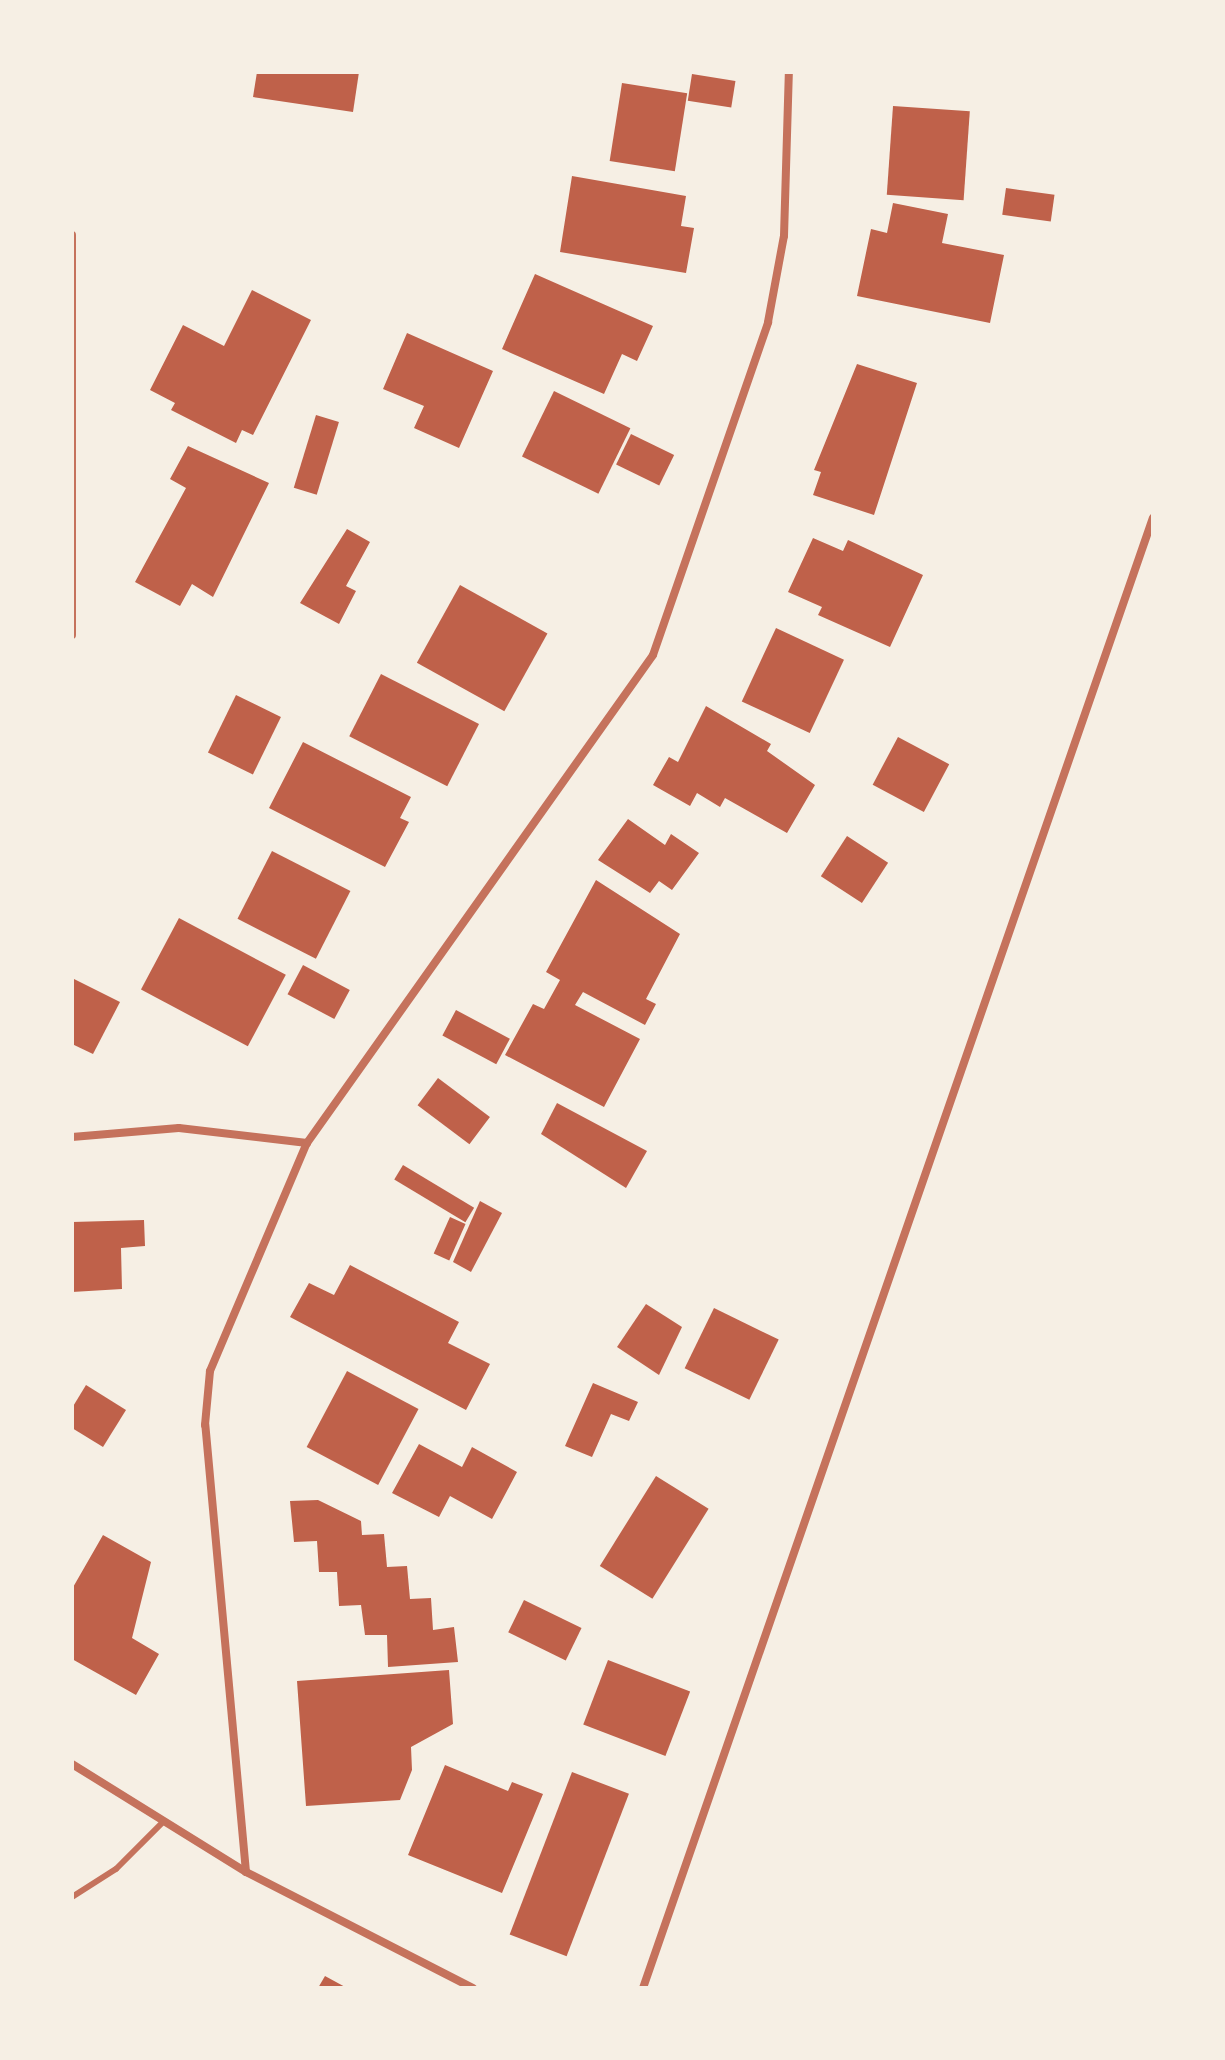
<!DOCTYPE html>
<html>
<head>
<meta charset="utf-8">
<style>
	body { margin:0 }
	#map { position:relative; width:1225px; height:2060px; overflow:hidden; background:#f6efe4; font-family:Overpass,sans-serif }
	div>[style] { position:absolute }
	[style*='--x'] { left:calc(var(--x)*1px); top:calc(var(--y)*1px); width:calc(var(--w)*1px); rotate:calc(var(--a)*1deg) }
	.building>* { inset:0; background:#bf614a; transform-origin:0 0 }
	.service>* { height:6px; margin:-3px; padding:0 3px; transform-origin:3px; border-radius:3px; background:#c5725c }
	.minor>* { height:8px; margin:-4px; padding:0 4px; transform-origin:4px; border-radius:4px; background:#c5725c }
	span { translate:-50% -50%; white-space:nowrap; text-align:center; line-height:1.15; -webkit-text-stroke:8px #f6efe4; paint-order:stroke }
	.frame { position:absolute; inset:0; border:74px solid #f6efe4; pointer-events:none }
</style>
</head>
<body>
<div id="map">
	<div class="building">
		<i style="clip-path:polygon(257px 72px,359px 72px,353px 112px,253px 97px)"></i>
		<i style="left:692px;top:74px;width:44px;height:27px;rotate:9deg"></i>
		<i style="left:622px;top:83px;width:66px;height:79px;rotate:9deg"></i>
		<i style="left:893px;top:106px;width:77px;height:89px;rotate:4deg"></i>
		<i style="clip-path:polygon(572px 176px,686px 196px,681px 226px,694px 228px,686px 273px,560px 252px)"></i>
		<i style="left:1006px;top:188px;width:49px;height:27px;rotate:8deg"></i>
		<i style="clip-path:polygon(893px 203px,948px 214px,942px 243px,1004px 255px,990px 323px,857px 296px,871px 229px,887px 233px)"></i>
		<i style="clip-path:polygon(535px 274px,653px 326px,637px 361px,622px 354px,604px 394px,502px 349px)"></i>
		<i style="clip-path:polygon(252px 290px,311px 320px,253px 435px,242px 430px,236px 443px,171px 410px,175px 403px,150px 390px,183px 325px,224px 346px)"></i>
		<i style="clip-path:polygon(407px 333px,493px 371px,459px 448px,414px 428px,424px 406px,383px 389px)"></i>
		<i style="clip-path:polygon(857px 364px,917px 383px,874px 515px,813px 495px,821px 472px,814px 470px)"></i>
		<i style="left:554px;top:391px;width:85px;height:73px;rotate:26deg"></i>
		<i style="left:316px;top:415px;width:24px;height:76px;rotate:17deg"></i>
		<i style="left:631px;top:434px;width:48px;height:34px;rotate:26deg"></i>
		<i style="clip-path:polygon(188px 446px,269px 483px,213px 597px,192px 584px,180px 606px,135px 582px,186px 488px,170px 479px)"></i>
		<i style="clip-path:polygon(347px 529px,370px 542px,346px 586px,356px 591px,339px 624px,300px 603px)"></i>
		<i style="clip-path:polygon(813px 538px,843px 551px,848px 540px,923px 575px,890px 647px,818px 615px,822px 607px,788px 592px)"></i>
		<i style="left:460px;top:585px;width:100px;height:89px;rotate:29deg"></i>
		<i style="left:776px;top:628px;width:75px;height:81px;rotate:25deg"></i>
		<i style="left:381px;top:674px;width:110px;height:70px;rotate:27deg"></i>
		<i style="left:236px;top:695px;width:50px;height:64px;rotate:26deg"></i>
		<i style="clip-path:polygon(706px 706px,771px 744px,767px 751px,815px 785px,787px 833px,725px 798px,720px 807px,697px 793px,690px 806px,653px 785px,669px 757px,678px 762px)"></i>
		<i style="left:898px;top:737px;width:58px;height:54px;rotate:28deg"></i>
		<i style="clip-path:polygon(303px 742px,411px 797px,400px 818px,409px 822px,385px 867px,269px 808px)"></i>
		<i style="clip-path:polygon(628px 819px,665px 845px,671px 834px,699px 853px,672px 890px,659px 881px,650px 893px,598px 860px)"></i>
		<i style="left:847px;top:836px;width:49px;height:48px;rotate:33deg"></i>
		<i style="left:272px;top:851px;width:88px;height:76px;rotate:27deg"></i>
		<i style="clip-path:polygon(596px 880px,680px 934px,646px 999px,656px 1004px,645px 1025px,583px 992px,575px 1005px,640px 1039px,604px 1107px,505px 1055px,533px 1004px,544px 1009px,560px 980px,546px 972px)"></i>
		<i style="left:179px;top:918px;width:121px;height:81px;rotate:28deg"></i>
		<i style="left:303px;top:965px;width:53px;height:33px;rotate:28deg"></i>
		<i style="clip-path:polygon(72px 978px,120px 1002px,93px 1054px,72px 1044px)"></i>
		<i style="left:456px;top:1010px;width:61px;height:29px;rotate:28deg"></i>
		<i style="left:438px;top:1078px;width:65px;height:34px;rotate:37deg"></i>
		<i style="clip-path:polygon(557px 1103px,647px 1151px,626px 1188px,541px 1134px)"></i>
		<i style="left:403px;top:1165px;width:83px;height:17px;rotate:31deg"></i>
		<i style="clip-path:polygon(480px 1201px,502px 1213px,471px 1272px,453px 1262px)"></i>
		<i style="left:450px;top:1217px;width:17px;height:40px;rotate:24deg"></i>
		<i style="clip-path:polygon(144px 1220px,145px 1246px,121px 1248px,122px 1289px,72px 1292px,72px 1222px)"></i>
		<i style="clip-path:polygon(350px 1265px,459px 1322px,448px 1343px,490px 1364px,466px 1410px,290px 1317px,309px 1283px,334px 1295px)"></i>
		<i style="clip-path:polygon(646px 1304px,682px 1327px,659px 1375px,617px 1347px)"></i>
		<i style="left:714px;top:1308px;width:72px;height:67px;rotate:26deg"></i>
		<i style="left:347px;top:1371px;width:81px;height:86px;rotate:28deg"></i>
		<i style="clip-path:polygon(593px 1383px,638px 1402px,629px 1421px,611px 1414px,592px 1457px,565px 1446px)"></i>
		<i style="clip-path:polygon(86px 1385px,126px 1410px,103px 1447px,72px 1428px,72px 1408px)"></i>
		<i style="clip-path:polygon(419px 1444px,462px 1467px,472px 1447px,517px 1472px,492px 1519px,450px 1496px,439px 1517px,392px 1493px)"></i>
		<i style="left:656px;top:1476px;width:62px;height:106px;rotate:32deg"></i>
		<i style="clip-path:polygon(318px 1500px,361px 1521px,362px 1535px,384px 1534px,387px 1567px,407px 1566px,410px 1599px,431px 1598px,433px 1630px,454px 1627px,458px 1662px,388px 1667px,387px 1635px,365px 1635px,361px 1605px,339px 1606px,337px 1572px,319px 1572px,317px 1541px,294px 1542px,290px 1501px)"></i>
		<i style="clip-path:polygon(103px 1535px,151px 1562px,132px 1638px,159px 1654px,136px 1695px,72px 1659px,72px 1589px)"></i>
		<i style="left:524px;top:1600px;width:64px;height:36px;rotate:26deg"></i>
		<i style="left:608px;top:1660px;width:88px;height:69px;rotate:21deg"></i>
		<i style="clip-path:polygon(449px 1670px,453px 1724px,411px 1747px,412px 1770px,400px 1800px,306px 1806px,297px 1681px)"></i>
		<i style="clip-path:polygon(445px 1765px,508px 1791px,512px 1782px,543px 1794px,502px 1893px,408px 1855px)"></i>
		<i style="left:572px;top:1772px;width:61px;height:174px;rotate:21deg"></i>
		<i style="clip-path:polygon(325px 1976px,347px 1988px,318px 1988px)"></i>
	</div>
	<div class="service">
		<i style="--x:72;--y:1897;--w:52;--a:-32.5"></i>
		<i style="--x:116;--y:1869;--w:68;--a:-45"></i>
	</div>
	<div class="minor">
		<i style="--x:72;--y:235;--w:400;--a:90"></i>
		<i style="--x:72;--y:1137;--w:107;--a:-4.8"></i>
		<i style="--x:179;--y:1128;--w:129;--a:6.7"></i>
		<i style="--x:72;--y:1764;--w:205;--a:31.8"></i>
		<i style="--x:246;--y:1872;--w:255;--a:27.1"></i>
		<i style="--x:246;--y:1872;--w:449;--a:-95.2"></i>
		<i style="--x:205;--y:1425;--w:54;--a:-84.7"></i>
		<i style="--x:210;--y:1371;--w:248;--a:-67"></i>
		<i style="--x:307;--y:1143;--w:598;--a:-54.66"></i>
		<i style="--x:653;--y:655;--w:352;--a:-70.9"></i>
		<i style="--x:768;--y:322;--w:87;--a:-79.5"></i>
		<i style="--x:784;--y:236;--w:164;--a:-88.3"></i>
		<i style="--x:643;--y:1988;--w:1556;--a:-70.87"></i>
	</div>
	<div class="frame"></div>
</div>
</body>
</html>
